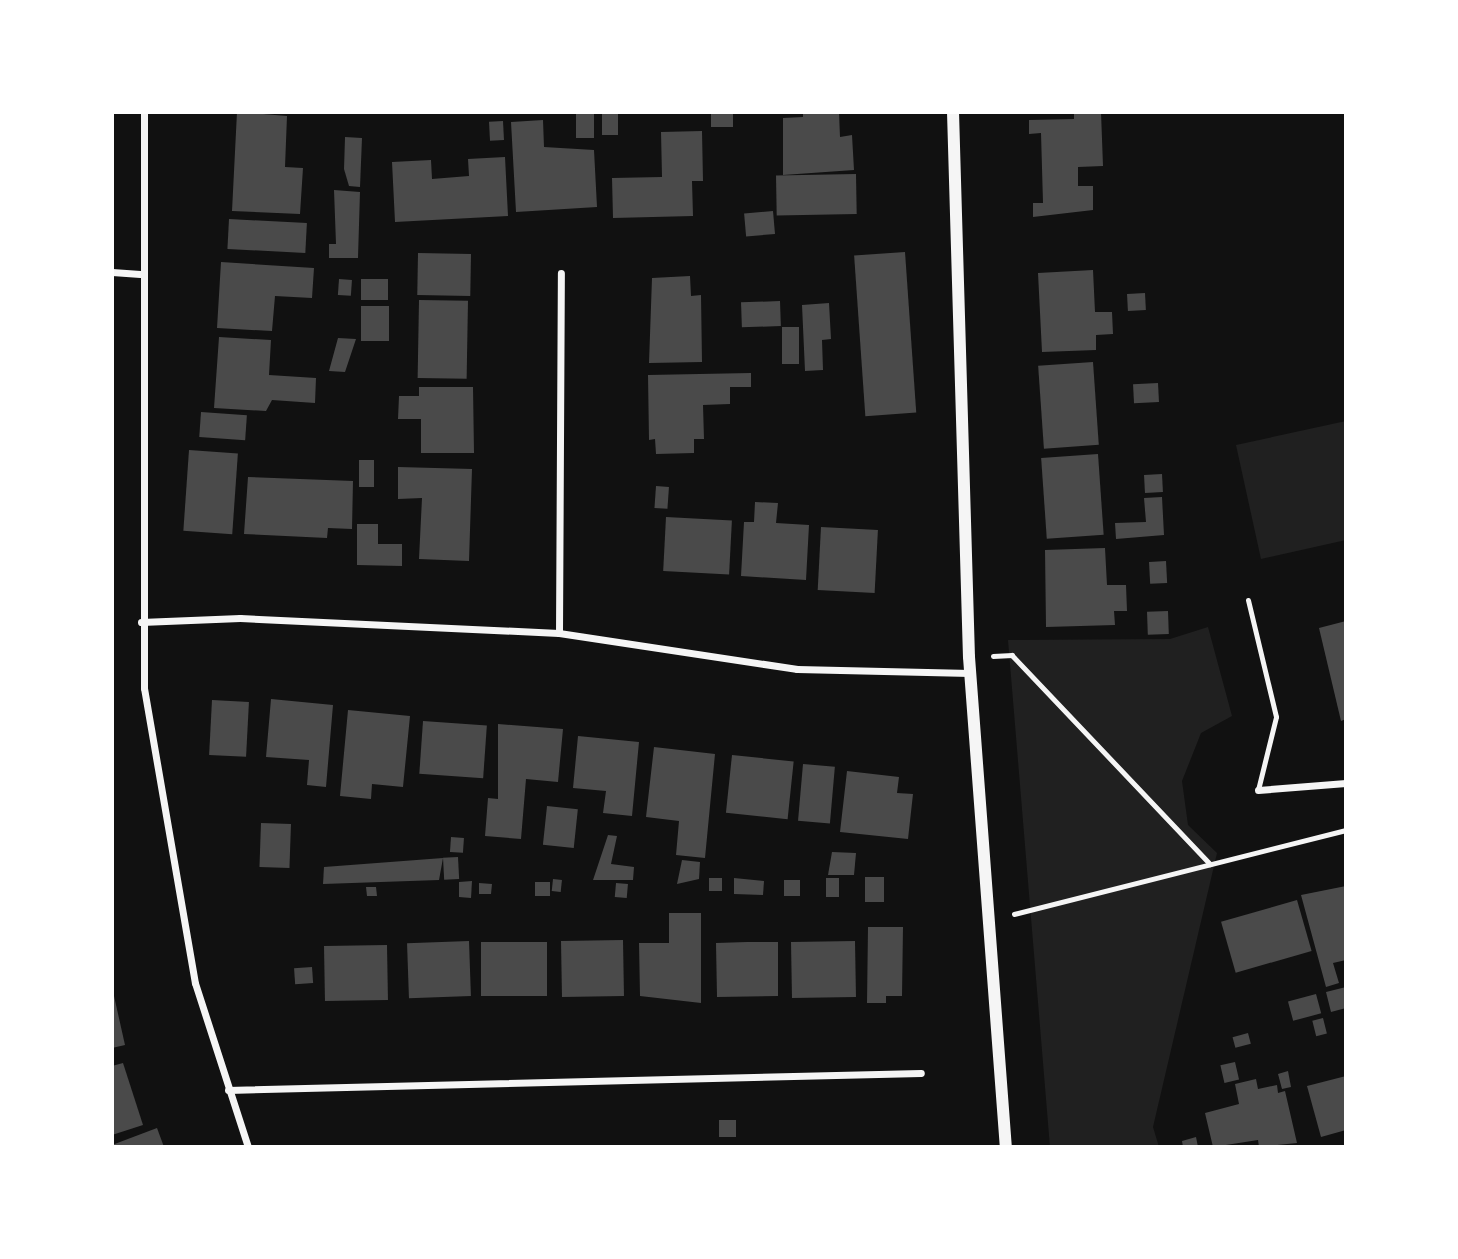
<!DOCTYPE html>
<html>
<head>
<meta charset="utf-8">
<style>
	body { margin:0 }
	#map { position:relative; width:1458px; height:1259px; overflow:hidden; background:#111; font-family:"Space Grotesk",sans-serif }
	div>[style] { position:absolute }
	[style*='--x'] { left:calc(var(--x)*1px); top:calc(var(--y)*1px); width:calc(var(--w)*1px); rotate:calc(var(--a)*1deg) }
	.green>* { inset:0; background:#202020 }
	.building>* { inset:0; background:#4a4a4a; transform-origin:0 0 }
	.path>* { height:4.5px; margin:-2.25px; padding:0 2.25px; transform-origin:2.25px; border-radius:2.25px; background:#f5f5f5 }
	.service>* { height:5px; margin:-2.5px; padding:0 2.5px; transform-origin:2.5px; border-radius:2.5px; background:#f5f5f5 }
	.minor>* { height:7px; margin:-3.5px; padding:0 3.5px; transform-origin:3.5px; border-radius:3.5px; background:#f5f5f5 }
	.tertiary>* { height:12px; margin:-6px; padding:0 6px; transform-origin:6px; border-radius:6px; background:#f5f5f5 }
	span { translate:-50% -50%; white-space:nowrap; text-align:center; line-height:1.15; -webkit-text-stroke:6px #fff; paint-order:stroke }
	.frame { position:absolute; inset:0; border:114px solid #fff; pointer-events:none }
</style>
</head>
<body>
<div id="map">
	<div class="green">
		<i style="clip-path:polygon(1346px 421px,1346px 540px,1261px 559px,1236px 445px)"></i>
		<i style="clip-path:polygon(1208px 627px,1232px 716px,1201px 733px,1182px 781px,1188px 825px,1217px 853px,1153px 1127px,1159px 1147px,1050px 1147px,1008px 640px,1170px 639px)"></i>
	</div>
	<div class="building">
		<i style="clip-path:polygon(237px 112px,287px 116px,285px 167px,303px 168px,300px 214px,232px 211px)"></i>
		<i style="left:711px;top:112px;width:22px;height:15px"></i>
		<i style="clip-path:polygon(803px 112px,839px 112px,840px 137px,852px 135px,854px 170px,783px 175px,783px 118px,803px 117px)"></i>
		<i style="clip-path:polygon(1074px 112px,1101px 112px,1103px 166px,1078px 167px,1078px 186px,1093px 186px,1093px 210px,1033px 217px,1033px 203px,1043px 203px,1041px 133px,1029px 134px,1029px 120px,1074px 119px)"></i>
		<i style="left:602px;top:113px;width:16px;height:22px"></i>
		<i style="left:576px;top:114px;width:18px;height:24px"></i>
		<i style="clip-path:polygon(543px 120px,544px 147px,594px 150px,597px 207px,516px 212px,511px 122px)"></i>
		<i style="left:503px;top:121px;width:19px;height:14px;rotate:87deg"></i>
		<i style="clip-path:polygon(702px 131px,703px 181px,692px 181px,693px 216px,613px 218px,612px 178px,662px 177px,661px 132px)"></i>
		<i style="clip-path:polygon(345px 137px,362px 138px,360px 187px,349px 186px,344px 169px)"></i>
		<i style="clip-path:polygon(505px 157px,508px 216px,395px 222px,392px 162px,431px 160px,432px 179px,469px 176px,468px 159px)"></i>
		<i style="left:856px;top:174px;width:40px;height:80px;rotate:89deg"></i>
		<i style="clip-path:polygon(334px 190px,360px 192px,358px 258px,329px 258px,329px 244px,336px 244px)"></i>
		<i style="left:773px;top:211px;width:23px;height:29px;rotate:85deg"></i>
		<i style="left:229px;top:219px;width:78px;height:30px;rotate:3deg"></i>
		<i style="left:905px;top:252px;width:161px;height:51px;rotate:86deg"></i>
		<i style="left:418px;top:253px;width:53px;height:42px;rotate:1deg"></i>
		<i style="clip-path:polygon(221px 262px,314px 268px,312px 298px,275px 296px,272px 331px,217px 328px)"></i>
		<i style="clip-path:polygon(1093px 270px,1095px 312px,1112px 312px,1113px 334px,1096px 335px,1096px 350px,1042px 352px,1038px 273px)"></i>
		<i style="clip-path:polygon(690px 276px,691px 296px,701px 295px,702px 362px,649px 363px,652px 278px)"></i>
		<i style="left:339px;top:279px;width:13px;height:16px;rotate:4deg"></i>
		<i style="left:388px;top:279px;width:21px;height:27px;rotate:90deg"></i>
		<i style="left:1145px;top:293px;width:17px;height:18px;rotate:87deg"></i>
		<i style="left:419px;top:300px;width:49px;height:78px;rotate:1deg"></i>
		<i style="left:780px;top:301px;width:25px;height:39px;rotate:88deg"></i>
		<i style="clip-path:polygon(829px 303px,831px 339px,822px 340px,823px 370px,805px 371px,802px 305px)"></i>
		<i style="left:361px;top:306px;width:28px;height:35px"></i>
		<i style="left:782px;top:327px;width:17px;height:37px"></i>
		<i style="clip-path:polygon(219px 337px,271px 340px,269px 375px,316px 378px,315px 403px,272px 400px,266px 411px,214px 408px)"></i>
		<i style="clip-path:polygon(338px 338px,356px 339px,345px 372px,329px 371px)"></i>
		<i style="left:1093px;top:362px;width:83px;height:55px;rotate:86deg"></i>
		<i style="clip-path:polygon(751px 373px,751px 387px,730px 387px,730px 404px,703px 405px,704px 439px,694px 439px,694px 453px,656px 454px,655px 439px,649px 440px,648px 375px)"></i>
		<i style="left:1158px;top:383px;width:19px;height:25px;rotate:87deg"></i>
		<i style="clip-path:polygon(419px 387px,473px 387px,474px 453px,421px 453px,421px 419px,398px 419px,399px 396px,419px 396px)"></i>
		<i style="left:201px;top:412px;width:46px;height:25px;rotate:4deg"></i>
		<i style="left:189px;top:450px;width:49px;height:81px;rotate:4deg"></i>
		<i style="left:1098px;top:454px;width:81px;height:57px;rotate:86deg"></i>
		<i style="left:359px;top:460px;width:15px;height:27px"></i>
		<i style="clip-path:polygon(398px 467px,472px 469px,469px 561px,419px 559px,422px 498px,398px 499px)"></i>
		<i style="left:1162px;top:474px;width:18px;height:18px;rotate:87deg"></i>
		<i style="clip-path:polygon(248px 477px,353px 481px,352px 529px,328px 528px,327px 538px,244px 534px)"></i>
		<i style="left:656px;top:486px;width:13px;height:22px;rotate:4deg"></i>
		<i style="clip-path:polygon(1162px 497px,1164px 535px,1116px 539px,1115px 523px,1146px 522px,1144px 498px)"></i>
		<i style="clip-path:polygon(755px 502px,778px 503px,776px 523px,809px 525px,806px 580px,741px 576px,744px 522px,754px 522px)"></i>
		<i style="left:666px;top:517px;width:66px;height:54px;rotate:3deg"></i>
		<i style="clip-path:polygon(357px 524px,378px 524px,378px 544px,402px 544px,402px 566px,357px 565px)"></i>
		<i style="left:821px;top:527px;width:57px;height:63px;rotate:3deg"></i>
		<i style="clip-path:polygon(1105px 548px,1107px 585px,1126px 585px,1127px 611px,1114px 611px,1115px 625px,1046px 627px,1045px 550px)"></i>
		<i style="left:1166px;top:561px;width:22px;height:17px;rotate:87deg"></i>
		<i style="left:1168px;top:611px;width:23px;height:21px;rotate:88deg"></i>
		<i style="clip-path:polygon(1346px 621px,1346px 719px,1341px 721px,1319px 628px)"></i>
		<i style="clip-path:polygon(271px 699px,333px 705px,326px 787px,307px 785px,309px 760px,266px 757px)"></i>
		<i style="left:212px;top:700px;width:37px;height:55px;rotate:3deg"></i>
		<i style="clip-path:polygon(348px 710px,410px 716px,403px 787px,372px 784px,371px 799px,340px 796px)"></i>
		<i style="left:423px;top:721px;width:64px;height:53px;rotate:4deg"></i>
		<i style="clip-path:polygon(498px 724px,563px 729px,558px 782px,526px 779px,521px 839px,485px 836px,488px 798px,498px 799px)"></i>
		<i style="clip-path:polygon(578px 736px,639px 742px,632px 816px,603px 813px,606px 791px,573px 788px)"></i>
		<i style="clip-path:polygon(654px 747px,715px 754px,705px 858px,676px 855px,679px 821px,646px 817px)"></i>
		<i style="left:732px;top:755px;width:62px;height:58px;rotate:6deg"></i>
		<i style="left:803px;top:764px;width:32px;height:57px;rotate:5deg"></i>
		<i style="clip-path:polygon(847px 771px,899px 777px,897px 793px,913px 794px,908px 839px,840px 832px)"></i>
		<i style="left:547px;top:806px;width:31px;height:39px;rotate:6deg"></i>
		<i style="left:261px;top:823px;width:30px;height:44px;rotate:2deg"></i>
		<i style="clip-path:polygon(608px 835px,617px 836px,611px 864px,634px 867px,633px 880px,593px 880px)"></i>
		<i style="left:451px;top:837px;width:13px;height:15px;rotate:4deg"></i>
		<i style="clip-path:polygon(832px 852px,856px 853px,854px 875px,828px 875px)"></i>
		<i style="left:458px;top:857px;width:22px;height:15px;rotate:87deg"></i>
		<i style="clip-path:polygon(443px 858px,439px 880px,323px 884px,324px 867px)"></i>
		<i style="clip-path:polygon(682px 860px,700px 862px,699px 879px,677px 884px)"></i>
		<i style="left:865px;top:877px;width:19px;height:25px"></i>
		<i style="left:709px;top:878px;width:13px;height:13px"></i>
		<i style="clip-path:polygon(734px 878px,764px 881px,763px 895px,734px 894px)"></i>
		<i style="left:826px;top:878px;width:13px;height:19px"></i>
		<i style="left:553px;top:879px;width:9px;height:12px;rotate:6deg"></i>
		<i style="left:784px;top:880px;width:16px;height:16px"></i>
		<i style="clip-path:polygon(472px 881px,471px 898px,459px 897px,459px 882px)"></i>
		<i style="left:535px;top:882px;width:15px;height:14px"></i>
		<i style="clip-path:polygon(479px 883px,492px 884px,491px 894px,479px 894px)"></i>
		<i style="left:616px;top:883px;width:12px;height:14px;rotate:5deg"></i>
		<i style="clip-path:polygon(1346px 886px,1346px 960px,1333px 963px,1339px 983px,1326px 987px,1301px 895px)"></i>
		<i style="clip-path:polygon(366px 887px,376px 887px,377px 896px,367px 896px)"></i>
		<i style="left:1297px;top:900px;width:53px;height:79px;rotate:74deg"></i>
		<i style="clip-path:polygon(669px 913px,701px 913px,701px 1003px,640px 996px,639px 943px,669px 943px)"></i>
		<i style="clip-path:polygon(868px 927px,903px 927px,902px 996px,886px 996px,886px 1003px,867px 1003px)"></i>
		<i style="left:623px;top:940px;width:56px;height:62px;rotate:89deg"></i>
		<i style="left:469px;top:941px;width:55px;height:62px;rotate:88deg"></i>
		<i style="left:855px;top:941px;width:56px;height:64px;rotate:89deg"></i>
		<i style="left:481px;top:942px;width:66px;height:54px"></i>
		<i style="clip-path:polygon(747px 942px,778px 942px,778px 996px,717px 997px,716px 943px)"></i>
		<i style="left:387px;top:945px;width:55px;height:63px;rotate:89deg"></i>
		<i style="left:312px;top:967px;width:16px;height:18px;rotate:86deg"></i>
		<i style="clip-path:polygon(112px 987px,125px 1045px,112px 1048px)"></i>
		<i style="clip-path:polygon(1346px 987px,1346px 1008px,1331px 1012px,1326px 992px)"></i>
		<i style="left:1316px;top:994px;width:20px;height:29px;rotate:75deg"></i>
		<i style="left:1323px;top:1018px;width:16px;height:11px;rotate:76deg"></i>
		<i style="left:1248px;top:1033px;width:11px;height:16px;rotate:75deg"></i>
		<i style="left:1235px;top:1062px;width:18px;height:15px;rotate:77deg"></i>
		<i style="clip-path:polygon(123px 1063px,143px 1125px,112px 1135px,112px 1066px)"></i>
		<i style="clip-path:polygon(1288px 1071px,1291px 1087px,1282px 1089px,1278px 1074px)"></i>
		<i style="clip-path:polygon(1346px 1076px,1346px 1130px,1321px 1137px,1307px 1086px)"></i>
		<i style="clip-path:polygon(1256px 1079px,1258px 1089px,1277px 1085px,1278px 1093px,1285px 1091px,1297px 1143px,1259px 1147px,1258px 1140px,1213px 1147px,1205px 1113px,1239px 1104px,1235px 1084px)"></i>
		<i style="left:719px;top:1120px;width:17px;height:17px"></i>
		<i style="clip-path:polygon(157px 1128px,164px 1147px,112px 1147px,112px 1145px)"></i>
		<i style="clip-path:polygon(1196px 1137px,1198px 1147px,1183px 1147px,1182px 1141px)"></i>
	</div>
	<div class="path">
		<i style="--x:993;--y:656;--w:19;--a:-3"></i>
		<i style="--x:1012;--y:655;--w:288;--a:46.5"></i>
		<i style="--x:1014;--y:914;--w:342;--a:-14.2"></i>
	</div>
	<div class="service">
		<i style="--x:1248;--y:600;--w:120;--a:76.5"></i>
		<i style="--x:1276;--y:717;--w:75;--a:103.9"></i>
	</div>
	<div class="minor">
		<i style="--x:144;--y:112;--w:576;--a:90"></i>
		<i style="--x:144;--y:688;--w:299;--a:80.2"></i>
		<i style="--x:195;--y:983;--w:172;--a:72.1"></i>
		<i style="--x:112;--y:272;--w:28;--a:4"></i>
		<i style="--x:141;--y:622;--w:99;--a:-2.3"></i>
		<i style="--x:240;--y:618;--w:319;--a:2.7"></i>
		<i style="--x:559;--y:633;--w:241;--a:8.6"></i>
		<i style="--x:797;--y:669;--w:173;--a:1.3"></i>
		<i style="--x:559;--y:633;--w:360;--a:-89.7"></i>
		<i style="--x:1258;--y:790;--w:88;--a:-4.5"></i>
		<i style="--x:228;--y:1090;--w:693;--a:-1.41"></i>
	</div>
	<div class="tertiary">
		<i style="--x:953;--y:112;--w:545;--a:88.32"></i>
		<i style="--x:969;--y:657;--w:491;--a:85.7"></i>
	</div>
	<div class="frame"></div>
</div>
</body>
</html>
